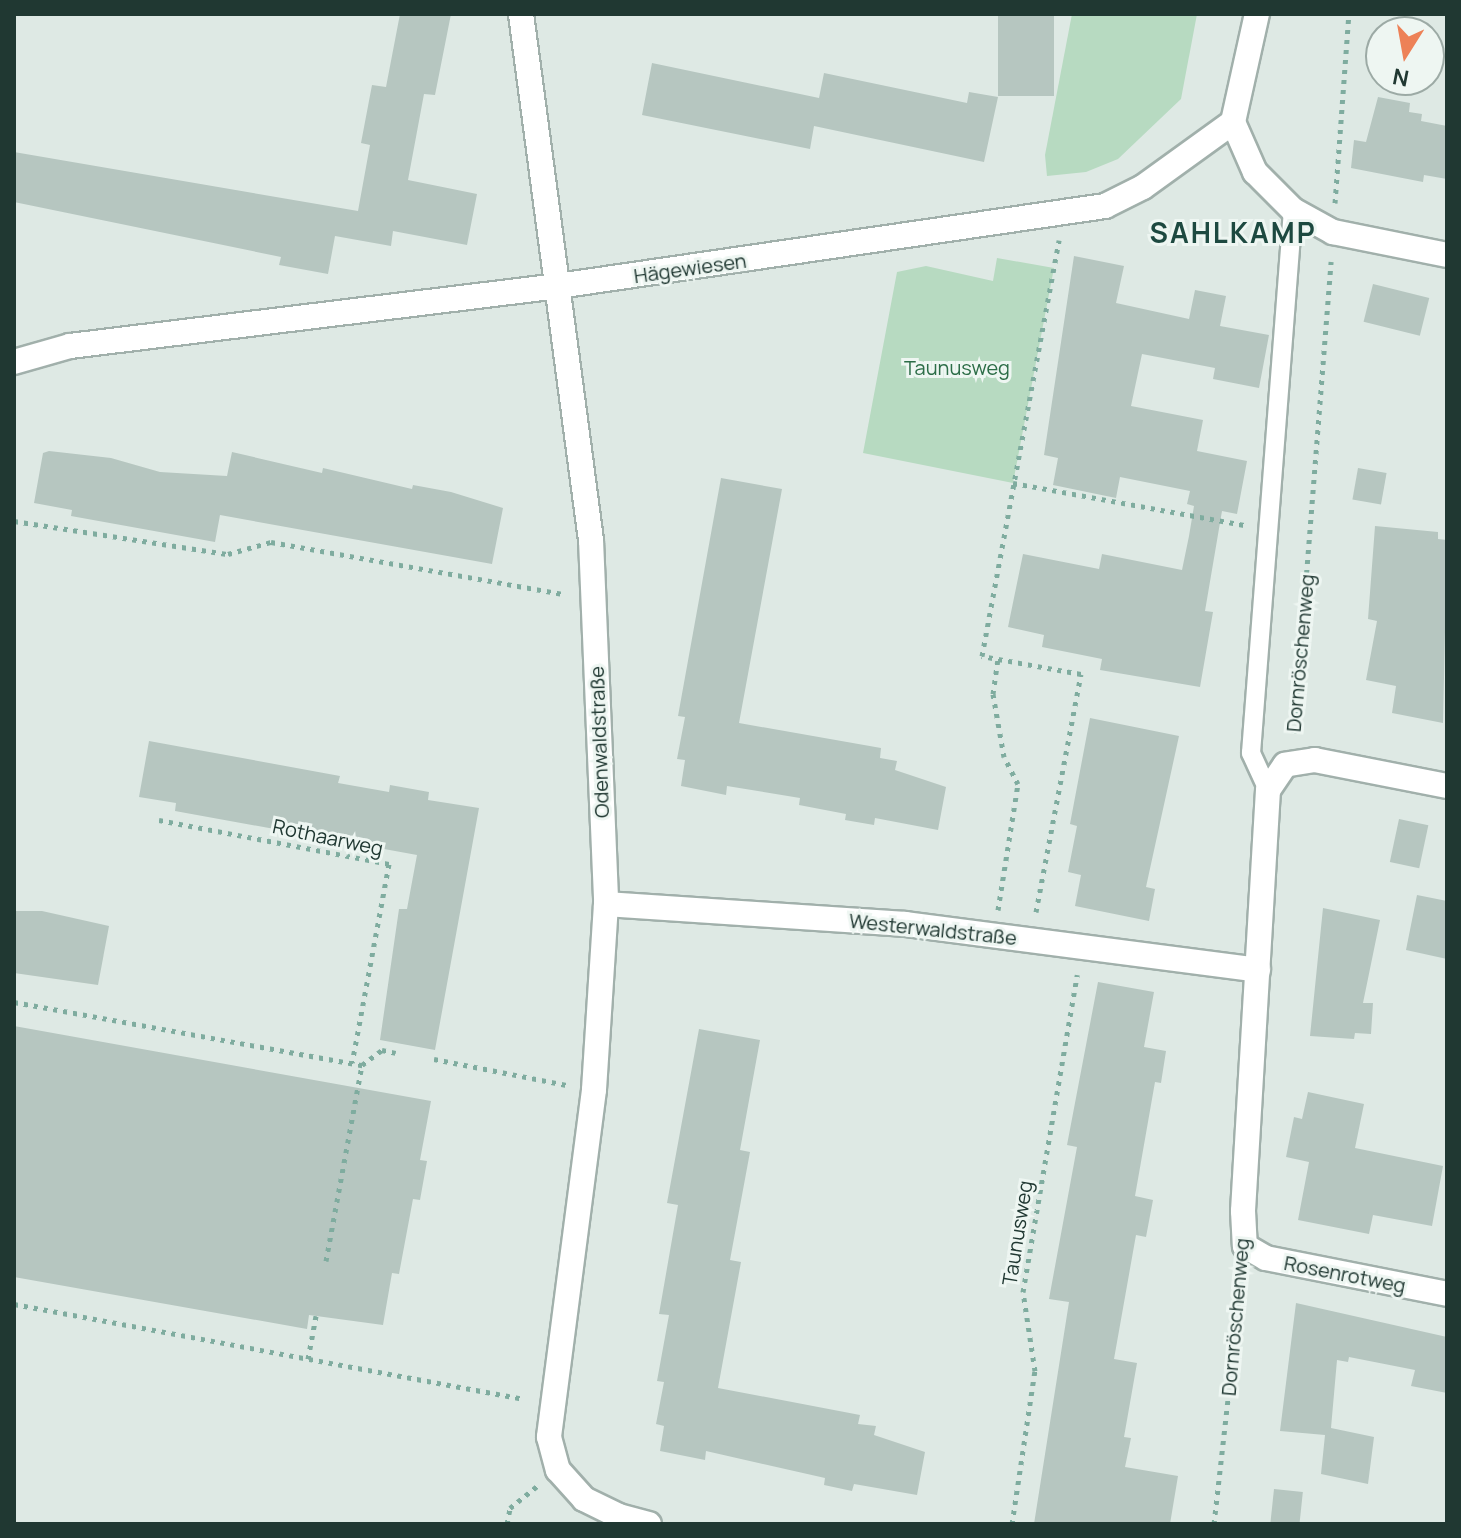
<!DOCTYPE html>
<html>
<head>
<meta charset="utf-8">
<style>
	body { margin:0 }
	#map { position:relative; width:1461px; height:1538px; overflow:hidden; background:#dee9e4; font-family:Manrope,sans-serif }
	div>[style] { position:absolute }
	[style*='--x'] { left:calc(var(--x)*1px); top:calc(var(--y)*1px); width:calc(var(--w)*1px); rotate:calc(var(--a)*1deg) }
	.green>* { inset:0; background:#b7dac1 }
	.building>* { inset:0; background:#b6c6c0; transform-origin:0 0 }
	.path>* { height:5px; margin-top:-2.5px; transform-origin:0; background:repeating-linear-gradient(90deg,#7fac9f 0 4px,transparent 0 10px) }
	.roads { filter:drop-shadow(2px 0 #a1b0ab) drop-shadow(-2px 0 #a1b0ab) drop-shadow(0 2px #a1b0ab) drop-shadow(0 -2px #a1b0ab) }
	.service>* { height:18px; margin:-9px; padding:0 9px; transform-origin:9px; border-radius:9px; background:#fff }
	.minor>* { height:24px; margin:-12px; padding:0 12px; transform-origin:12px; border-radius:12px; background:#fff }
	span { translate:-50% -50%; white-space:nowrap; text-align:center; line-height:1.15; -webkit-text-stroke:6px #eef6f2; paint-order:stroke }
	.street-label { font-size:20px; color:#203832 }
	.park-label { font-size:20px; color:#2c6d47 }
	.district-label { font-size:28px; color:#1d4940; font-weight:700; letter-spacing:2px }
	.frame { position:absolute; inset:0; border:16px solid #203832; pointer-events:none }
	.north { position:absolute; left:1365px; top:16px; width:80px; height:80px; box-sizing:border-box; background:#eef6f2; border:2px solid #9caaa5; border-radius:50%; rotate:191deg; font-size:22px; font-weight:700; line-height:32px; text-align:center; color:#203832 }
	.north::after { content:''; display:block; margin:auto; width:28px; height:36px; background:#ed8157; clip-path:polygon(50% 0,100% 100%,50% 72%,0 100%) }
</style>
</head>
<body>
<div id="map">
	<div class="green">
		<i style="clip-path:polygon(1072px 14px,1197px 14px,1181px 99px,1118px 159px,1086px 172px,1047px 176px,1045px 155px)"></i>
		<i style="clip-path:polygon(997px 258px,1054px 268px,1013px 483px,863px 453px,897px 272px,926px 266px,993px 281px)"></i>
	</div>
	<div class="building">
		<i style="clip-path:polygon(400px 14px,451px 14px,435px 95px,424px 94px,408px 180px,477px 194px,467px 245px,393px 231px,391px 246px,335px 236px,328px 274px,279px 265px,281px 257px,14px 202px,14px 152px,358px 211px,370px 145px,361px 143px,372px 85px,386px 87px)"></i>
		<i style="left:998px;top:14px;width:56px;height:82px"></i>
		<i style="clip-path:polygon(652px 63px,819px 98px,824px 73px,967px 103px,969px 92px,998px 97px,984px 162px,814px 126px,810px 149px,642px 115px)"></i>
		<i style="clip-path:polygon(1378px 97px,1410px 103px,1409px 112px,1422px 114px,1421px 121px,1447px 126px,1447px 179px,1424px 175px,1423px 182px,1351px 168px,1354px 140px,1366px 142px)"></i>
		<i style="clip-path:polygon(1074px 256px,1124px 266px,1116px 303px,1189px 319px,1195px 290px,1226px 296px,1220px 326px,1269px 335px,1259px 388px,1213px 379px,1215px 368px,1142px 354px,1131px 406px,1203px 420px,1197px 451px,1247px 461px,1237px 514px,1222px 511px,1205px 611px,1213px 612px,1200px 687px,1100px 670px,1102px 659px,1042px 647px,1044px 635px,1008px 627px,1023px 554px,1099px 569px,1102px 554px,1182px 570px,1189px 536px,1194px 506px,1187px 504px,1190px 491px,1120px 477px,1116px 498px,1053px 485px,1058px 458px,1044px 455px)"></i>
		<i style="left:1373px;top:284px;width:58px;height:39px;rotate:14deg"></i>
		<i style="clip-path:polygon(49px 451px,111px 458px,160px 472px,227px 476px,232px 452px,322px 473px,323px 468px,412px 489px,413px 485px,451px 492px,503px 508px,492px 564px,220px 515px,215px 542px,71px 516px,72px 510px,34px 503px,43px 453px)"></i>
		<i style="left:1358px;top:468px;width:29px;height:32px;rotate:10deg"></i>
		<i style="clip-path:polygon(721px 478px,782px 489px,739px 723px,881px 748px,880px 758px,897px 761px,895px 770px,946px 787px,938px 830px,875px 818px,874px 825px,845px 820px,846px 814px,799px 805px,800px 798px,727px 786px,726px 795px,681px 786px,685px 760px,677px 759px,685px 717px,678px 716px)"></i>
		<i style="clip-path:polygon(1375px 526px,1438px 532px,1438px 539px,1447px 540px,1443px 723px,1392px 713px,1396px 686px,1366px 680px,1377px 621px,1368px 619px)"></i>
		<i style="clip-path:polygon(1090px 718px,1179px 736px,1146px 887px,1155px 889px,1149px 921px,1075px 906px,1081px 875px,1068px 872px,1077px 826px,1070px 824px)"></i>
		<i style="clip-path:polygon(149px 741px,340px 776px,338px 783px,389px 792px,390px 785px,429px 792px,428px 800px,479px 808px,435px 1050px,380px 1040px,399px 909px,407px 909px,417px 855px,175px 811px,176px 803px,139px 797px)"></i>
		<i style="left:1399px;top:819px;width:30px;height:44px;rotate:12deg"></i>
		<i style="clip-path:polygon(1417px 895px,1447px 901px,1447px 959px,1406px 950px)"></i>
		<i style="clip-path:polygon(1323px 908px,1380px 920px,1363px 1003px,1373px 1003px,1371px 1034px,1355px 1033px,1354px 1039px,1310px 1036px)"></i>
		<i style="clip-path:polygon(14px 911px,42px 911px,109px 926px,98px 985px,14px 973px)"></i>
		<i style="clip-path:polygon(1098px 982px,1154px 992px,1144px 1047px,1166px 1051px,1161px 1083px,1155px 1082px,1135px 1196px,1153px 1200px,1146px 1237px,1136px 1235px,1114px 1359px,1137px 1363px,1124px 1437px,1131px 1438px,1125px 1467px,1178px 1476px,1170px 1524px,1034px 1524px,1069px 1302px,1049px 1299px,1077px 1147px,1067px 1145px)"></i>
		<i style="clip-path:polygon(14px 1026px,431px 1101px,420px 1160px,427px 1161px,420px 1200px,413px 1199px,399px 1274px,392px 1273px,383px 1325px,309px 1315px,307px 1329px,14px 1277px)"></i>
		<i style="clip-path:polygon(699px 1029px,760px 1040px,740px 1150px,750px 1152px,730px 1260px,741px 1262px,718px 1388px,860px 1415px,858px 1424px,876px 1426px,874px 1435px,925px 1452px,917px 1495px,854px 1484px,852px 1491px,824px 1485px,825px 1478px,706px 1451px,705px 1460px,660px 1451px,664px 1426px,656px 1424px,664px 1382px,657px 1381px,669px 1315px,659px 1314px,678px 1205px,667px 1203px)"></i>
		<i style="clip-path:polygon(1308px 1092px,1364px 1104px,1355px 1148px,1443px 1166px,1432px 1226px,1373px 1215px,1369px 1234px,1298px 1220px,1309px 1162px,1286px 1157px,1294px 1117px,1302px 1119px)"></i>
		<i style="clip-path:polygon(1296px 1303px,1447px 1337px,1447px 1393px,1411px 1386px,1415px 1370px,1349px 1357px,1348px 1362px,1337px 1360px,1331px 1428px,1374px 1437px,1368px 1484px,1321px 1474px,1325px 1435px,1280px 1431px)"></i>
		<i style="left:1274px;top:1489px;width:29px;height:35px;rotate:6deg"></i>
	</div>
	<div class="path">
		<i style="--x:1335;--y:203;--w:190;--a:-85.8"></i>
		<i style="--x:1013;--y:483;--w:235;--a:10.3"></i>
		<i style="--x:14;--y:521;--w:217;--a:8.8"></i>
		<i style="--x:228;--y:554;--w:45;--a:-15.6"></i>
		<i style="--x:271;--y:542;--w:298;--a:10.1"></i>
		<i style="--x:1294;--y:733;--w:473;--a:-85.5"></i>
		<i style="--x:159;--y:820;--w:234;--a:10.8"></i>
		<i style="--x:389;--y:864;--w:202;--a:100.5"></i>
		<i style="--x:998;--y:910;--w:128;--a:-81"></i>
		<i style="--x:1018;--y:784;--w:30;--a:-117"></i>
		<i style="--x:1004;--y:757;--w:64;--a:-99.9"></i>
		<i style="--x:993;--y:694;--w:35;--a:-82"></i>
		<i style="--x:1036;--y:912;--w:242;--a:-79.3"></i>
		<i style="--x:1081;--y:674;--w:101;--a:-169.7"></i>
		<i style="--x:982;--y:656;--w:423;--a:-79.5"></i>
		<i style="--x:14;--y:1002;--w:354;--a:10.3"></i>
		<i style="--x:362;--y:1065;--w:25;--a:-37"></i>
		<i style="--x:382;--y:1050;--w:14;--a:12"></i>
		<i style="--x:434;--y:1059;--w:135;--a:11.1"></i>
		<i style="--x:326;--y:1261;--w:199;--a:-79.6"></i>
		<i style="--x:14;--y:1304;--w:519;--a:10.55"></i>
		<i style="--x:308;--y:1359;--w:44;--a:-79.5"></i>
		<i style="--x:507;--y:1524;--w:16;--a:-79"></i>
		<i style="--x:510;--y:1508;--w:35;--a:-39"></i>
		<i style="--x:1012;--y:1524;--w:155;--a:-81.5"></i>
		<i style="--x:1035;--y:1371;--w:80;--a:-98.6"></i>
		<i style="--x:1023;--y:1292;--w:322;--a:-80.3"></i>
		<i style="--x:1214;--y:1524;--w:252;--a:-83.6"></i>
	</div>
	<div class="roads">
		<div class="service">
			<i style="--x:1268;--y:790;--w:41;--a:-114.7"></i>
			<i style="--x:1251;--y:753;--w:545;--a:-85.58"></i>
		</div>
		<div class="minor">
			<i style="--x:521;--y:14;--w:531;--a:82.42"></i>
			<i style="--x:591;--y:540;--w:364;--a:87.6"></i>
			<i style="--x:606;--y:904;--w:186;--a:93.7"></i>
			<i style="--x:594;--y:1090;--w:350;--a:97.4"></i>
			<i style="--x:549;--y:1437;--w:34;--a:75"></i>
			<i style="--x:558;--y:1470;--w:39;--a:48"></i>
			<i style="--x:584;--y:1499;--w:39;--a:26"></i>
			<i style="--x:619;--y:1516;--w:31;--a:15"></i>
			<i style="--x:1233;--y:122;--w:55;--a:66.3"></i>
			<i style="--x:1255;--y:172;--w:54;--a:45"></i>
			<i style="--x:1293;--y:210;--w:46;--a:28.8"></i>
			<i style="--x:1333;--y:232;--w:116;--a:11.4"></i>
			<i style="--x:14;--y:362;--w:58;--a:-15.9"></i>
			<i style="--x:70;--y:346;--w:492;--a:-7"></i>
			<i style="--x:558;--y:286;--w:553;--a:-8.32"></i>
			<i style="--x:1105;--y:206;--w:42;--a:-26.6"></i>
			<i style="--x:1143;--y:187;--w:111;--a:-35.8"></i>
			<i style="--x:1233;--y:122;--w:111;--a:-77.5"></i>
			<i style="--x:1447;--y:786;--w:135;--a:-168.9"></i>
			<i style="--x:1315;--y:760;--w:30;--a:171"></i>
			<i style="--x:1285;--y:765;--w:30;--a:124"></i>
			<i style="--x:1268;--y:790;--w:422;--a:93.4"></i>
			<i style="--x:1243;--y:1211;--w:35;--a:87"></i>
			<i style="--x:1245;--y:1246;--w:24;--a:30"></i>
			<i style="--x:1266;--y:1258;--w:185;--a:11.2"></i>
			<i style="--x:606;--y:904;--w:300;--a:3.8"></i>
			<i style="--x:905;--y:924;--w:356;--a:7.4"></i>
		</div>
	</div>
	<div class="street-label">
		<span style="left:690px;top:268px;rotate:-8deg">Hägewiesen</span>
		<span style="left:1300px;top:653px;rotate:-85deg">Dornröschenweg</span>
		<span style="left:599px;top:742px;rotate:-92deg">Odenwaldstraße</span>
		<span style="left:328px;top:837px;rotate:12deg">Rothaarweg</span>
		<span style="left:933px;top:929px;rotate:6deg">Westerwaldstraße</span>
		<span style="left:1017px;top:1233px;rotate:-81deg">Taunusweg</span>
		<span style="left:1345px;top:1274px;rotate:11deg">Rosenrotweg</span>
		<span style="left:1235px;top:1317px;rotate:-85deg">Dornröschenweg</span>
	</div>
	<div class="park-label">
		<span style="left:957px;top:367px">Taunusweg</span>
	</div>
	<div class="district-label">
		<span style="left:1233px;top:232px">SAHLKAMP</span>
	</div>
	<div class="frame"></div>
	<div class="north">N</div>
</div>
</body>
</html>
